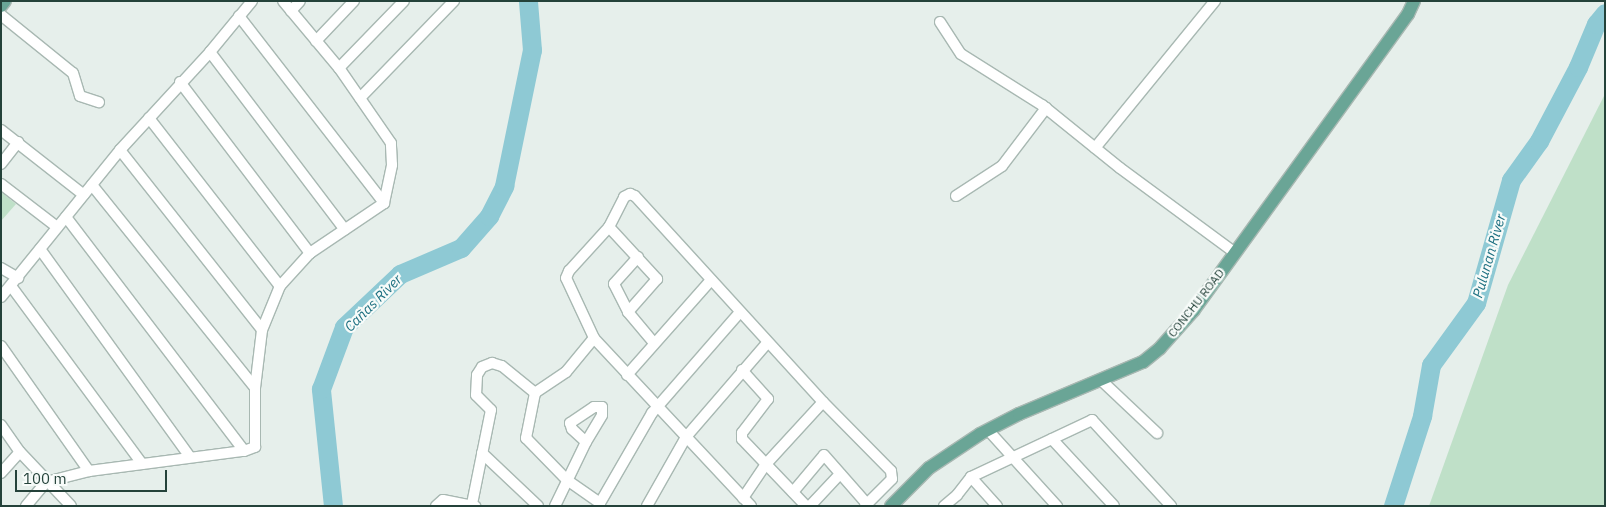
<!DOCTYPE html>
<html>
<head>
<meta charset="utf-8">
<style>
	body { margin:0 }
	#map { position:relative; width:1606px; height:507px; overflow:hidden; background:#e6efeb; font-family:"IBM Plex Sans",sans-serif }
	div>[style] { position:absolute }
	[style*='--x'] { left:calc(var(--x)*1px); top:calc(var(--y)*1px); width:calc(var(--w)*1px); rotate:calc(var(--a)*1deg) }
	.green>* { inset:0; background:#bfe0c8 }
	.river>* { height:19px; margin:-9.5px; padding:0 9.5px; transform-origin:9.5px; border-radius:9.5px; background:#8ec9d4 }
	.roads { filter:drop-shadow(1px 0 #a8b8b2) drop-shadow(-1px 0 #a8b8b2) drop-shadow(0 1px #a8b8b2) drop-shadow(0 -1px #a8b8b2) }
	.minor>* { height:10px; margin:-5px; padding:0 5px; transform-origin:5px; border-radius:5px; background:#fff }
	.major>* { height:12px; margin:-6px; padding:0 6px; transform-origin:6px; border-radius:6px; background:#6aa596 }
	span { translate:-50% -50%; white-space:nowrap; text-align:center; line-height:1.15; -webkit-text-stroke:4.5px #f7fbf9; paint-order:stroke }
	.street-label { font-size:12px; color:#24423a }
	.water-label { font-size:14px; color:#1c6f80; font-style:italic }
	.frame { position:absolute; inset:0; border:2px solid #24423a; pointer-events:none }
	.scale { position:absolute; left:15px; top:470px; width:152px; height:22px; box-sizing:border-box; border:2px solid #24423a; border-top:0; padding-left:6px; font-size:15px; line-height:18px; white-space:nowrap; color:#24423a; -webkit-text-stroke:4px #f7fbf9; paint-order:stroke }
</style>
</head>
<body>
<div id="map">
	<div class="green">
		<i style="clip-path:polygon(1605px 94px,1605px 506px,1429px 506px,1508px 285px)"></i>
		<i style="clip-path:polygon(1px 192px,16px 204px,1px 221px)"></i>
	</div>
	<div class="river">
		<i style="--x:333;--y:506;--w:118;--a:-95.9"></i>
		<i style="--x:321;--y:389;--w:66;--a:-69.6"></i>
		<i style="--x:344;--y:327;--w:77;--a:-43.4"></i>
		<i style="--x:400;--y:274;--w:66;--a:-23.1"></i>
		<i style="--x:461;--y:248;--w:43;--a:-48.8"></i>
		<i style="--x:489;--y:216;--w:34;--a:-63"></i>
		<i style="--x:504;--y:186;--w:139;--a:-78.4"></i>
		<i style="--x:532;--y:50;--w:49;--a:-94.7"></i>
		<i style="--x:1393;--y:506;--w:95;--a:-72.1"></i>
		<i style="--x:1422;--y:416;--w:52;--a:-80"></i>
		<i style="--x:1431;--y:365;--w:77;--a:-54"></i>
		<i style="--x:1476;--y:303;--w:128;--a:-74.1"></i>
		<i style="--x:1511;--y:180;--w:48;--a:-54.3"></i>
		<i style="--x:1539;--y:141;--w:84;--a:-62.2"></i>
		<i style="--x:1578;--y:67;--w:47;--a:-67.3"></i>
		<i style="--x:1596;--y:24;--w:14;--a:-51"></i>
	</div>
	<div class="roads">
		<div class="minor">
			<i style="--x:291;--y:11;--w:13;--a:-48"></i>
			<i style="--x:1;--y:15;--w:92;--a:38.9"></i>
			<i style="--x:73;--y:73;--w:24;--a:73"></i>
			<i style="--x:80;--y:96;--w:20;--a:18"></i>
			<i style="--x:239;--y:16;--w:237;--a:52.2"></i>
			<i style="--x:940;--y:22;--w:38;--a:57"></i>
			<i style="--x:961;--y:54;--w:96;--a:32.2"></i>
			<i style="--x:1042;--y:105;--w:100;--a:38.9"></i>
			<i style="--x:1120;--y:168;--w:142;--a:36.4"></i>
			<i style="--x:316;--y:41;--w:55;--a:-46.5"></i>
			<i style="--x:210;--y:52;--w:223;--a:52.8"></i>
			<i style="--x:339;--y:68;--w:93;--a:-45.9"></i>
			<i style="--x:180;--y:82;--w:215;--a:52.8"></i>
			<i style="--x:360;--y:98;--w:135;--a:-45.9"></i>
			<i style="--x:149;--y:118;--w:213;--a:52.1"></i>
			<i style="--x:1;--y:130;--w:105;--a:38.1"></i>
			<i style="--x:1095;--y:148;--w:190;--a:-50.8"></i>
			<i style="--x:120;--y:150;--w:229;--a:51.7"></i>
			<i style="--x:1;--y:164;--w:28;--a:-52"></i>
			<i style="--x:1;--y:184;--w:71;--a:37.5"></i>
			<i style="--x:92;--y:185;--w:260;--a:51.2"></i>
			<i style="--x:956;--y:196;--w:55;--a:-33.1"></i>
			<i style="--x:1002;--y:166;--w:73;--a:-52.8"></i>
			<i style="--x:66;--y:217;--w:294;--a:52.7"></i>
			<i style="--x:609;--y:227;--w:71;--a:47.3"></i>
			<i style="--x:657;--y:279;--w:44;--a:131.3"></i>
			<i style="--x:40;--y:249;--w:256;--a:54.2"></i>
			<i style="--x:638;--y:257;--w:36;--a:132"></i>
			<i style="--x:614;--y:284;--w:31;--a:63"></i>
			<i style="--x:628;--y:312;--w:40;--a:50"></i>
			<i style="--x:1;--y:268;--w:20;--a:30"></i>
			<i style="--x:11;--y:286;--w:221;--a:53.6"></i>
			<i style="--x:1;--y:297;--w:189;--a:-51"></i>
			<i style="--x:120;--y:150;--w:133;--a:-47.4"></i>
			<i style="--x:210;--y:52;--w:66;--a:-50.5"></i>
			<i style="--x:594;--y:338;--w:44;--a:129.5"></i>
			<i style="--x:566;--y:372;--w:37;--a:146"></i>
			<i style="--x:535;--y:393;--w:46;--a:101.3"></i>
			<i style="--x:526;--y:438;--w:59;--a:45.7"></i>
			<i style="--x:567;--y:480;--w:40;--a:34.9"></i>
			<i style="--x:600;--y:503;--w:3;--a:108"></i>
			<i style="--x:1;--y:346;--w:153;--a:54.9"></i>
			<i style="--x:742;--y:370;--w:39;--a:48"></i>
			<i style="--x:768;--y:399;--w:43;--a:127.4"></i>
			<i style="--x:742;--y:433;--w:6;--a:90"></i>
			<i style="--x:742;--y:439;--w:93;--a:46.3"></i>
			<i style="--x:627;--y:375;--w:127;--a:-48.5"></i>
			<i style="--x:1102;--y:381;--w:76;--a:43.4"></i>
			<i style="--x:1;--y:425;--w:33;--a:55"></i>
			<i style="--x:20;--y:452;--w:74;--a:46.6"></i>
			<i style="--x:988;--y:430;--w:103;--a:47.8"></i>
			<i style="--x:1052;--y:439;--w:91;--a:47.2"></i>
			<i style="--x:482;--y:453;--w:77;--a:43.4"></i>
			<i style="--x:1;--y:473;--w:28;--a:-48"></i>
			<i style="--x:793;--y:492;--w:48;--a:-50"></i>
			<i style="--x:824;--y:455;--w:65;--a:48.7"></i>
			<i style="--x:743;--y:498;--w:41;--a:-55.9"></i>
			<i style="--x:766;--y:464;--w:84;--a:-47.4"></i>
			<i style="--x:600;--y:503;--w:104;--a:-60"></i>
			<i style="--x:652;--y:413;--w:134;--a:-48.9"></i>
			<i style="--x:472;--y:504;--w:96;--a:-78.6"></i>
			<i style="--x:491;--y:410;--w:21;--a:-135"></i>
			<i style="--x:476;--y:395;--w:20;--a:-87"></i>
			<i style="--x:477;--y:375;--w:9;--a:-58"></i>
			<i style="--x:482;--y:367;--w:11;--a:-22"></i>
			<i style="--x:492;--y:363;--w:10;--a:17"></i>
			<i style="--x:502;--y:366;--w:43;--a:39.3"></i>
			<i style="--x:26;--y:506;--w:31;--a:-50"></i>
			<i style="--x:46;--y:482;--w:44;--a:-14.3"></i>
			<i style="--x:89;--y:471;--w:156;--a:-7.4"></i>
			<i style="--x:244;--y:451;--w:12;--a:-20"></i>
			<i style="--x:255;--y:447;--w:59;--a:-90"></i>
			<i style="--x:255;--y:388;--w:58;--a:-83.1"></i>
			<i style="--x:262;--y:330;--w:48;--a:-67.8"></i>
			<i style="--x:280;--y:286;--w:45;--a:-47.7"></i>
			<i style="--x:310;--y:253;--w:89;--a:-34"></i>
			<i style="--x:384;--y:203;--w:39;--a:-78"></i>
			<i style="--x:392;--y:165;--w:22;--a:-93"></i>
			<i style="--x:391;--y:143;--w:91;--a:-124.7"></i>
			<i style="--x:339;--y:68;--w:87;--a:-129.9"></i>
			<i style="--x:436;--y:506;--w:9;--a:-41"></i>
			<i style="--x:443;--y:500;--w:33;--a:11"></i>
			<i style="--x:555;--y:506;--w:71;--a:-64.2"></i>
			<i style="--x:586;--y:442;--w:31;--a:-59"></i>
			<i style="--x:602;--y:415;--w:8;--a:-90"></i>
			<i style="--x:602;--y:407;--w:8;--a:180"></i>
			<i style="--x:594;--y:407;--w:29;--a:146"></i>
			<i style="--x:570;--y:423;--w:6;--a:72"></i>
			<i style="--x:572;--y:429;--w:19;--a:43"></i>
			<i style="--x:647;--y:506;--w:79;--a:-60.5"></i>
			<i style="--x:686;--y:437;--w:125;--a:-49.2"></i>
			<i style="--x:751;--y:506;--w:230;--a:-133.1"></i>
			<i style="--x:594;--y:338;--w:66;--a:-115"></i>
			<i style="--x:566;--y:278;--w:8;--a:-67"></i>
			<i style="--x:569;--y:271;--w:59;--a:-47.7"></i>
			<i style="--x:609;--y:227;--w:34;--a:-63"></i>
			<i style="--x:624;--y:197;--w:7;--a:-27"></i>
			<i style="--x:630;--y:194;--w:5;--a:22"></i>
			<i style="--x:635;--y:196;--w:279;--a:47.6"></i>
			<i style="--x:823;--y:402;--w:97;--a:45.4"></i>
			<i style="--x:891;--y:471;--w:8;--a:83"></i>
			<i style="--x:892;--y:479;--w:38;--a:135"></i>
			<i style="--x:810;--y:506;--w:44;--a:-46.8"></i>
			<i style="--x:944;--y:506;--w:17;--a:-40"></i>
			<i style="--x:957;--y:495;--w:23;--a:-52"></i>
			<i style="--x:997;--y:506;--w:39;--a:-132"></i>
			<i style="--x:971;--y:477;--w:134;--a:-25.2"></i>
			<i style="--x:1092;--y:420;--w:117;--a:47.4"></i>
		</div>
		<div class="major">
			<i style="--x:1;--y:6;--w:6;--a:-51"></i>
			<i style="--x:891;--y:506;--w:54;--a:-45"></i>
			<i style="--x:929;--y:468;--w:61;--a:-33.7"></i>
			<i style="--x:980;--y:434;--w:44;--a:-27.1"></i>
			<i style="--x:1019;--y:414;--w:134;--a:-22.8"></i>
			<i style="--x:1143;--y:362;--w:22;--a:-39"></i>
			<i style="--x:1160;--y:348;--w:50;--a:-48.3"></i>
			<i style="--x:1193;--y:311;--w:367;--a:-54.1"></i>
			<i style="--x:1408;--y:14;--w:14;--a:-65"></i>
		</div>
	</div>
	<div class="street-label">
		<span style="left:1196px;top:303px;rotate:-52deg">CONCHU ROAD</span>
	</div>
	<div class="water-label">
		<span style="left:1489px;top:256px;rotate:-74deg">Pulunan River</span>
		<span style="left:373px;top:303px;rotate:-45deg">Cañas River</span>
	</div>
	<div class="frame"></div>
	<div class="scale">100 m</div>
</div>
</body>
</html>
